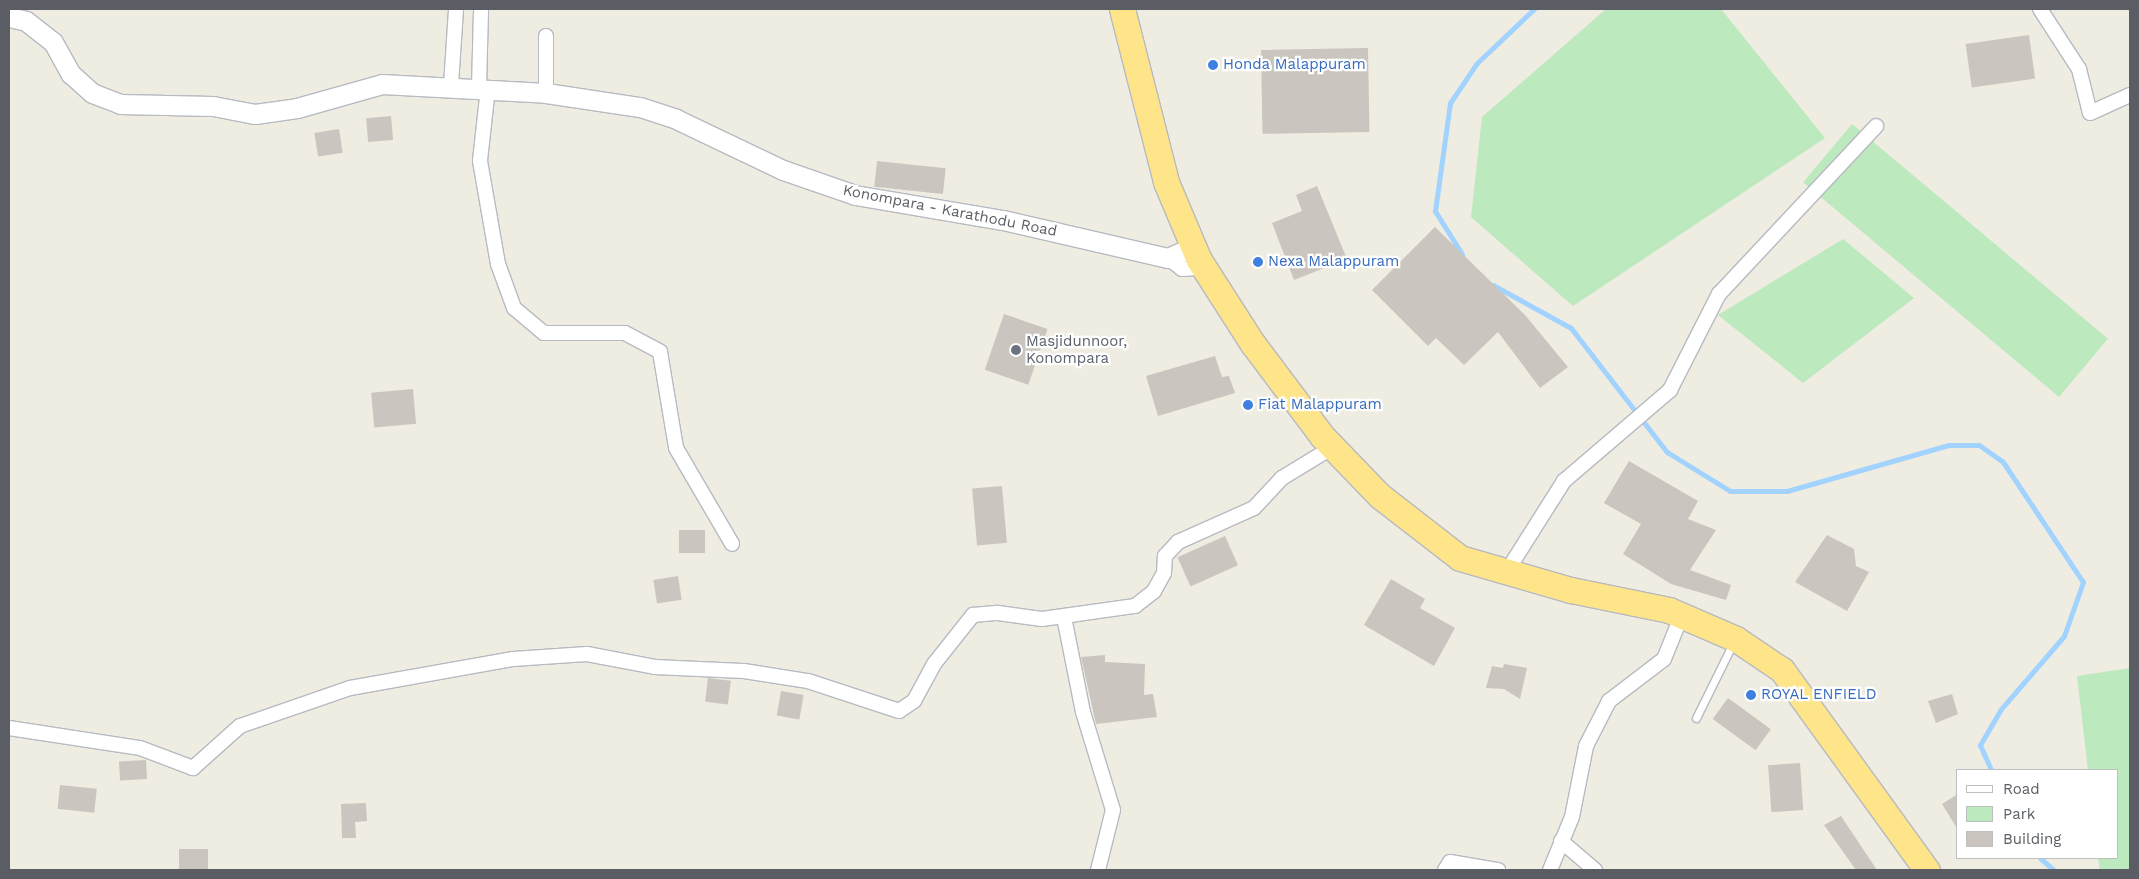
<!DOCTYPE html>
<html>
<head>
<meta charset="utf-8">
<style>
	body { margin:0 }
	#map { position:relative; width:2139px; height:879px; overflow:hidden; background:#efece2; font-family:"Work Sans",sans-serif }
	div>[style] { position:absolute }
	[style*='--x'] { left:calc(var(--x)*1px); top:calc(var(--y)*1px); width:calc(var(--w)*1px); rotate:calc(var(--a)*1deg) }
	.green>* { inset:0; background:#bce9bd; transform-origin:0 0 }
	.stream>* { height:5px; margin:-2.5px; padding:0 2.5px; transform-origin:2.5px; border-radius:2.5px; background:#a2d3ff }
	.building>* { inset:0; background:#cac6bf; transform-origin:0 0 }
	.roads { filter:drop-shadow(1px 0 #b7bac0) drop-shadow(-1px 0 #b7bac0) drop-shadow(0 1px #b7bac0) drop-shadow(0 -1px #b7bac0) }
	.lane>* { height:7px; margin:-3.5px; padding:0 3.5px; transform-origin:3.5px; border-radius:3.5px; background:#fff }
	.street>* { height:14px; margin:-7px; padding:0 7px; transform-origin:7px; border-radius:7px; background:#fff }
	.secondary>* { height:19px; margin:-9.5px; padding:0 9.5px; transform-origin:9.5px; border-radius:9.5px; background:#fff }
	.highway>* { height:25px; margin:-12.5px; padding:0 12.5px; transform-origin:12.5px; border-radius:12.5px; background:#ffe589 }
	.dots>* { width:14px; height:14px; translate:-50% -50%; box-sizing:border-box; border:2px solid #fff; border-radius:50% }
	span { translate:-50% -50%; white-space:nowrap; text-align:center; line-height:1.15; -webkit-text-stroke:4.5px #fff; paint-order:stroke }
	.shop-label { font-size:15px; color:#366cbe }
	.left { translate:0 -50%; text-align:left }
	.street-label { font-size:15px; color:#5a5e64 }
	.worship-label { font-size:15px; color:#5b616d }
	.frame { position:absolute; inset:0; border:10px solid #5a5e64; pointer-events:none }
	.legend { position:absolute; left:1956px; top:769px; width:162px; height:90px; box-sizing:border-box; background:#fff; border:1px solid #bdbfc1; margin:0; padding:6px 9px; list-style:none; font-size:15px; color:#5a5e64 }
	.legend li { display:flex; align-items:center; gap:10px; height:25px }
	.legend b { width:25px; border:1px solid #bdbfc1 }
</style>
</head>
<body>
<div id="map">
	<div class="green">
		<i style="clip-path:polygon(1606px 9px,1721px 9px,1825px 138px,1573px 306px,1471px 217px,1482px 117px)"></i>
		<i style="left:1852px;top:124px;width:334px;height:76px;rotate:40deg"></i>
		<i style="clip-path:polygon(1843px 239px,1914px 298px,1803px 383px,1718px 315px)"></i>
		<i style="clip-path:polygon(2130px 668px,2130px 870px,2100px 870px,2098px 858px,2118px 858px,2118px 770px,2088px 770px,2077px 676px)"></i>
	</div>
	<div class="stream">
		<i style="--x:1462;--y:254;--w:51;--a:-122.1"></i>
		<i style="--x:1435;--y:211;--w:109;--a:-82.1"></i>
		<i style="--x:1450;--y:103;--w:48;--a:-56"></i>
		<i style="--x:1477;--y:63;--w:79;--a:-43.5"></i>
		<i style="--x:1493;--y:285;--w:89;--a:28.9"></i>
		<i style="--x:1571;--y:328;--w:157;--a:52.3"></i>
		<i style="--x:1667;--y:452;--w:74;--a:31.8"></i>
		<i style="--x:1730;--y:491;--w:57;--a:0"></i>
		<i style="--x:1787;--y:491;--w:168;--a:-15.9"></i>
		<i style="--x:1949;--y:445;--w:30;--a:0"></i>
		<i style="--x:1979;--y:445;--w:29;--a:35"></i>
		<i style="--x:2003;--y:462;--w:144;--a:56.3"></i>
		<i style="--x:2083;--y:582;--w:57;--a:109.4"></i>
		<i style="--x:2064;--y:636;--w:96;--a:130.8"></i>
		<i style="--x:2001;--y:709;--w:42;--a:120.3"></i>
		<i style="--x:1980;--y:745;--w:27;--a:66"></i>
		<i style="--x:2040;--y:858;--w:18;--a:41"></i>
	</div>
	<div class="building">
		<i style="left:2029px;top:35px;width:44px;height:64px;rotate:82deg"></i>
		<i style="left:1368px;top:48px;width:84px;height:107px;rotate:89deg"></i>
		<i style="left:391px;top:116px;width:24px;height:25px;rotate:85deg"></i>
		<i style="left:339px;top:129px;width:24px;height:25px;rotate:81deg"></i>
		<i style="left:877px;top:161px;width:69px;height:26px;rotate:6deg"></i>
		<i style="clip-path:polygon(1317px 186px,1347px 259px,1294px 280px,1272px 223px,1302px 211px,1296px 195px)"></i>
		<i style="clip-path:polygon(1435px 227px,1525px 315px,1568px 367px,1540px 388px,1498px 332px,1464px 365px,1436px 338px,1428px 346px,1372px 290px)"></i>
		<i style="left:1004px;top:314px;width:46px;height:59px;rotate:19deg"></i>
		<i style="clip-path:polygon(1215px 356px,1222px 377px,1229px 376px,1235px 393px,1158px 416px,1146px 376px)"></i>
		<i style="left:413px;top:389px;width:35px;height:42px;rotate:85deg"></i>
		<i style="clip-path:polygon(1629px 461px,1698px 501px,1688px 519px,1716px 530px,1690px 570px,1731px 585px,1726px 600px,1671px 584px,1623px 554px,1641px 524px,1604px 503px)"></i>
		<i style="left:1002px;top:486px;width:57px;height:30px;rotate:85deg"></i>
		<i style="left:679px;top:530px;width:26px;height:23px"></i>
		<i style="clip-path:polygon(1827px 535px,1854px 549px,1856px 566px,1869px 572px,1847px 611px,1795px 582px)"></i>
		<i style="left:1225px;top:536px;width:32px;height:52px;rotate:66deg"></i>
		<i style="left:678px;top:576px;width:24px;height:25px;rotate:81deg"></i>
		<i style="clip-path:polygon(1391px 579px,1425px 599px,1420px 608px,1455px 628px,1434px 666px,1364px 625px)"></i>
		<i style="clip-path:polygon(1105px 655px,1105px 662px,1145px 664px,1144px 695px,1153px 694px,1157px 717px,1096px 724px,1081px 657px)"></i>
		<i style="clip-path:polygon(1504px 664px,1527px 668px,1520px 699px,1504px 689px,1486px 688px,1492px 666px,1503px 668px)"></i>
		<i style="left:708px;top:678px;width:23px;height:24px;rotate:7deg"></i>
		<i style="left:781px;top:691px;width:23px;height:25px;rotate:10deg"></i>
		<i style="clip-path:polygon(1952px 694px,1958px 714px,1936px 723px,1928px 701px)"></i>
		<i style="left:1728px;top:698px;width:53px;height:26px;rotate:36deg"></i>
		<i style="left:146px;top:760px;width:19px;height:27px;rotate:87deg"></i>
		<i style="left:1800px;top:763px;width:47px;height:32px;rotate:86deg"></i>
		<i style="left:60px;top:785px;width:37px;height:24px;rotate:6deg"></i>
		<i style="clip-path:polygon(1958px 794px,1958px 830px,1942px 804px)"></i>
		<i style="clip-path:polygon(366px 803px,367px 821px,355px 822px,356px 838px,342px 838px,341px 804px)"></i>
		<i style="clip-path:polygon(1841px 816px,1877px 870px,1856px 870px,1824px 825px)"></i>
		<i style="left:179px;top:849px;width:29px;height:21px"></i>
	</div>
	<div class="roads">
		<div class="lane">
			<i style="--x:1696;--y:718;--w:86;--a:-63.7"></i>
		</div>
		<div class="street">
			<i style="--x:2040;--y:9;--w:72;--a:57"></i>
			<i style="--x:2079;--y:69;--w:45;--a:76"></i>
			<i style="--x:2090;--y:113;--w:44;--a:-24.2"></i>
			<i style="--x:451;--y:85;--w:76;--a:-86.2"></i>
			<i style="--x:479;--y:87;--w:78;--a:-88.5"></i>
			<i style="--x:488;--y:88;--w:73;--a:96.3"></i>
			<i style="--x:480;--y:161;--w:105;--a:80.1"></i>
			<i style="--x:498;--y:264;--w:47;--a:70"></i>
			<i style="--x:514;--y:308;--w:39;--a:40"></i>
			<i style="--x:544;--y:333;--w:81;--a:0"></i>
			<i style="--x:625;--y:333;--w:40;--a:28"></i>
			<i style="--x:660;--y:352;--w:97;--a:80.5"></i>
			<i style="--x:676;--y:448;--w:111;--a:59.7"></i>
			<i style="--x:546;--y:93;--w:57;--a:-90"></i>
			<i style="--x:1168;--y:258;--w:18;--a:38"></i>
			<i style="--x:1182;--y:269;--w:22;--a:-3"></i>
			<i style="--x:1507;--y:571;--w:107;--a:-57.7"></i>
			<i style="--x:1564;--y:481;--w:140;--a:-40.6"></i>
			<i style="--x:1670;--y:390;--w:108;--a:-63"></i>
			<i style="--x:1719;--y:294;--w:230;--a:-46.9"></i>
			<i style="--x:1064;--y:617;--w:97;--a:78.7"></i>
			<i style="--x:1083;--y:712;--w:102;--a:73"></i>
			<i style="--x:1113;--y:810;--w:62;--a:104"></i>
			<i style="--x:9;--y:728;--w:133;--a:8.7"></i>
			<i style="--x:140;--y:748;--w:57;--a:20.7"></i>
			<i style="--x:193;--y:768;--w:63;--a:-41.8"></i>
			<i style="--x:240;--y:726;--w:116;--a:-19.1"></i>
			<i style="--x:350;--y:688;--w:166;--a:-10.1"></i>
			<i style="--x:513;--y:659;--w:74;--a:-3.9"></i>
			<i style="--x:587;--y:654;--w:69;--a:10.8"></i>
			<i style="--x:655;--y:667;--w:89;--a:2.6"></i>
			<i style="--x:744;--y:671;--w:65;--a:8.9"></i>
			<i style="--x:808;--y:681;--w:96;--a:18.2"></i>
			<i style="--x:899;--y:711;--w:18;--a:-34"></i>
			<i style="--x:914;--y:701;--w:42;--a:-61.6"></i>
			<i style="--x:934;--y:664;--w:63;--a:-51.5"></i>
			<i style="--x:973;--y:615;--w:25;--a:-5"></i>
			<i style="--x:998;--y:613;--w:44;--a:7.8"></i>
			<i style="--x:1042;--y:619;--w:94;--a:-8"></i>
			<i style="--x:1135;--y:606;--w:24;--a:-38"></i>
			<i style="--x:1154;--y:591;--w:21;--a:-61"></i>
			<i style="--x:1164;--y:573;--w:17;--a:-87"></i>
			<i style="--x:1165;--y:556;--w:19;--a:-47"></i>
			<i style="--x:1178;--y:542;--w:83;--a:-24.1"></i>
			<i style="--x:1254;--y:508;--w:41;--a:-47"></i>
			<i style="--x:1282;--y:478;--w:60;--a:-31.3"></i>
			<i style="--x:1561;--y:841;--w:45;--a:40.5"></i>
			<i style="--x:1445;--y:870;--w:9;--a:-58"></i>
			<i style="--x:1450;--y:862;--w:49;--a:9.5"></i>
			<i style="--x:1550;--y:870;--w:57;--a:-67.5"></i>
			<i style="--x:1572;--y:817;--w:72;--a:-78.8"></i>
			<i style="--x:1586;--y:746;--w:51;--a:-62.9"></i>
			<i style="--x:1609;--y:701;--w:69;--a:-37.4"></i>
			<i style="--x:1664;--y:659;--w:45;--a:-68"></i>
		</div>
		<div class="secondary">
			<i style="--x:9;--y:17;--w:17;--a:13"></i>
			<i style="--x:26;--y:21;--w:34;--a:38"></i>
			<i style="--x:53;--y:42;--w:37;--a:61"></i>
			<i style="--x:71;--y:74;--w:28;--a:42"></i>
			<i style="--x:92;--y:93;--w:30;--a:21"></i>
			<i style="--x:120;--y:104;--w:93;--a:1.2"></i>
			<i style="--x:213;--y:106;--w:43;--a:10.8"></i>
			<i style="--x:255;--y:114;--w:42;--a:-8.1"></i>
			<i style="--x:297;--y:108;--w:88;--a:-15.8"></i>
			<i style="--x:382;--y:84;--w:164;--a:3.1"></i>
			<i style="--x:546;--y:93;--w:95;--a:8.5"></i>
			<i style="--x:640;--y:107;--w:38;--a:18"></i>
			<i style="--x:676;--y:119;--w:119;--a:25.5"></i>
			<i style="--x:783;--y:170;--w:76;--a:19.1"></i>
			<i style="--x:855;--y:195;--w:150;--a:9.6"></i>
			<i style="--x:1003;--y:220;--w:169;--a:13"></i>
			<i style="--x:1168;--y:258;--w:27;--a:-24"></i>
		</div>
		<div class="highway">
			<i style="--x:1122;--y:9;--w:179;--a:75.7"></i>
			<i style="--x:1166;--y:182;--w:85;--a:67.1"></i>
			<i style="--x:1199;--y:260;--w:100;--a:57.3"></i>
			<i style="--x:1253;--y:344;--w:115;--a:53.1"></i>
			<i style="--x:1322;--y:436;--w:83;--a:46"></i>
			<i style="--x:1380;--y:496;--w:101;--a:37.8"></i>
			<i style="--x:1460;--y:558;--w:116;--a:16.1"></i>
			<i style="--x:1571;--y:590;--w:100;--a:11.5"></i>
			<i style="--x:1669;--y:610;--w:73;--a:23.4"></i>
			<i style="--x:1736;--y:639;--w:55;--a:34"></i>
			<i style="--x:1782;--y:670;--w:247;--a:54.1"></i>
		</div>
	</div>
	<div class="dots">
		<i style="left:1213px;top:65px;background:#3f7fe0"></i>
		<i style="left:1258px;top:262px;background:#3f7fe0"></i>
		<i style="left:1016px;top:350px;background:#6b7280"></i>
		<i style="left:1248px;top:405px;background:#3f7fe0"></i>
		<i style="left:1751px;top:695px;background:#3f7fe0"></i>
	</div>
	<div class="shop-label">
		<span class="left" style="left:1223px;top:65px">Honda Malappuram</span>
		<span class="left" style="left:1268px;top:262px">Nexa Malappuram</span>
		<span class="left" style="left:1258px;top:405px">Fiat Malappuram</span>
		<span class="left" style="left:1761px;top:695px">ROYAL ENFIELD</span>
	</div>
	<div class="street-label">
		<span style="left:950px;top:211px;rotate:11deg">Konompara - Karathodu Road</span>
	</div>
	<div class="worship-label">
		<span class="left" style="left:1026px;top:350px">Masjidunnoor,<br>Konompara</span>
	</div>
	<div class="frame"></div>
	<ul class="legend">
	<li><b style="height:6px;background:#fff"></b>Road</li>
	<li><b style="height:14px;background:#bce9bd"></b>Park</li>
	<li><b style="height:14px;background:#cac6bf"></b>Building</li>
	</ul>
</div>
</body>
</html>
